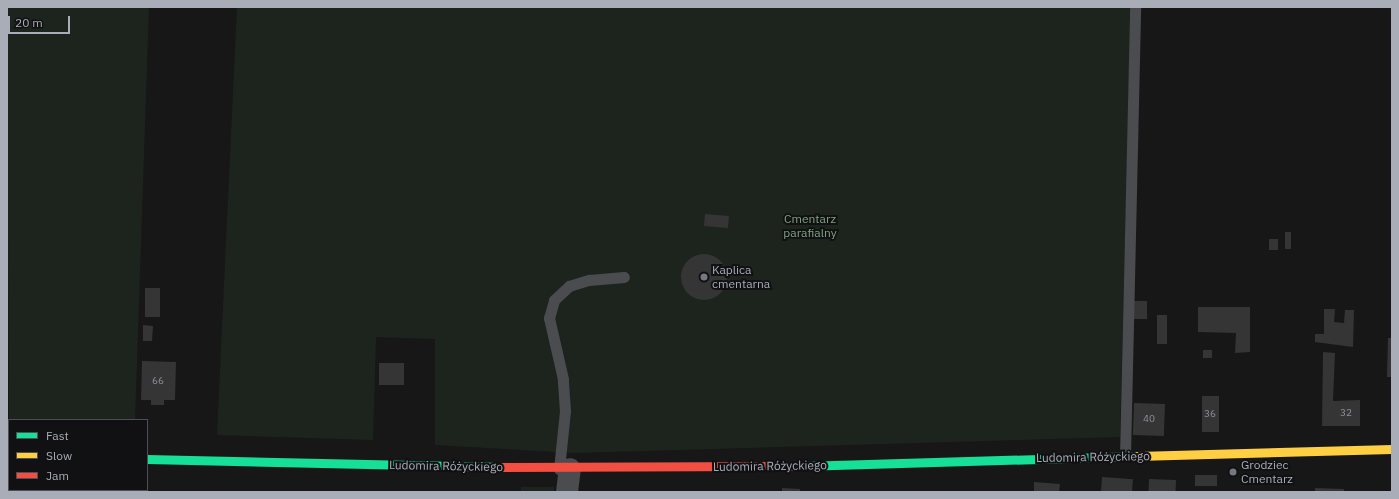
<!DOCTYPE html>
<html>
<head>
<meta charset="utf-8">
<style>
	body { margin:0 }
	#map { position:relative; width:1399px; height:499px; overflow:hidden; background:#171717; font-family:"IBM Plex Sans",sans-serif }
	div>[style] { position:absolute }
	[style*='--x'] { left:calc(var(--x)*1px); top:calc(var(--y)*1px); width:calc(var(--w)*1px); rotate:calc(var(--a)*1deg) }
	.green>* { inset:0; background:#1d241e; transform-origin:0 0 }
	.building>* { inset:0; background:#353536; transform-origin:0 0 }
	.round { border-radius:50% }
	.lane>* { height:11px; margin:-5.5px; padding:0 5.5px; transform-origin:5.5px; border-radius:5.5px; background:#4b4c50 }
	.street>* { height:22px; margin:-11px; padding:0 11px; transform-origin:11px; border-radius:11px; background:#4b4c50 }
	.fast>* { height:9px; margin:-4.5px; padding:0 4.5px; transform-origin:4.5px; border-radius:4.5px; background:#16e098 }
	.slow>* { height:9px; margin:-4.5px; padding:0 4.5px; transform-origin:4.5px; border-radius:4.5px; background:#ffcf43 }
	.jam>* { height:9px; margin:-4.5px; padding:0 4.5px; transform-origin:4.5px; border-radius:4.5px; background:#f24e42 }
	.dots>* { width:11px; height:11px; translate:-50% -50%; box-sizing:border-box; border:2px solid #111113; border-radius:50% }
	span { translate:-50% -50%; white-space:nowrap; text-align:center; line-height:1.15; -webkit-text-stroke:4px #111113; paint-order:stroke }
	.number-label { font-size:10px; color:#8b8f98 }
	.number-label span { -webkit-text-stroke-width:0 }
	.park-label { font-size:12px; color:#7fa381 }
	.poi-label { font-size:12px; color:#a8adb8 }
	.left { translate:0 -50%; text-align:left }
	.street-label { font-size:12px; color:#a8adb8 }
	.frame { position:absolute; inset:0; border:8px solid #a8adb8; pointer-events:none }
	.legend { position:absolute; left:8px; top:419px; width:140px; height:72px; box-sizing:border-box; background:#111113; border:1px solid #4d4f55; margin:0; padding:5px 7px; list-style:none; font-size:12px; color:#a8adb8 }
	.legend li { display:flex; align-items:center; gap:8px; height:20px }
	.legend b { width:20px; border:1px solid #4d4f55 }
	.scale { position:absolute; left:8px; top:16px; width:62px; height:18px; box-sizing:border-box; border:2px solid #a8adb8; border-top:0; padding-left:5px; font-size:12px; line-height:14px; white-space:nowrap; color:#a8adb8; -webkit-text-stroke:3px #111113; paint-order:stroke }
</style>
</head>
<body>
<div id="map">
	<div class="green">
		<i style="clip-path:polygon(7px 7px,149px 7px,135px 420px,9px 420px,9px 441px)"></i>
		<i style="clip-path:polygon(237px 7px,1131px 7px,1120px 437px,573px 453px,435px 445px,435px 339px,376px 337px,373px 440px,217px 435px)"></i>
		<i style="left:521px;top:487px;width:33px;height:5px"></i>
	</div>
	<div class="building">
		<i style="left:705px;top:214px;width:24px;height:12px;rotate:5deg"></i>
		<i style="left:1285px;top:232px;width:6px;height:17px"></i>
		<i style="left:1269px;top:239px;width:9px;height:11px"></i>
		<i class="round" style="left:681px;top:254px;width:46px;height:46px"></i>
		<i style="left:145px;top:288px;width:15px;height:29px"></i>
		<i style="left:1134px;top:301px;width:13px;height:18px"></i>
		<i style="clip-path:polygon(1198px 307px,1250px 307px,1250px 352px,1235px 353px,1236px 333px,1198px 332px)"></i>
		<i style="clip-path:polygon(1324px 309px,1335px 309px,1334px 322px,1344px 323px,1345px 310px,1354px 310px,1353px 347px,1315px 342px,1315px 334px,1324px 334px)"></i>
		<i style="left:1157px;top:315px;width:10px;height:29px"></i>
		<i style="clip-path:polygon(143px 325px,153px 326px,152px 341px,143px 341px)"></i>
		<i style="clip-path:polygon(1388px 338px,1392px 338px,1392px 377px,1387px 377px)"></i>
		<i style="left:1203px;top:350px;width:9px;height:8px"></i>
		<i style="clip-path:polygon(1323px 352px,1335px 353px,1333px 401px,1360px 400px,1360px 426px,1322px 426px)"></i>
		<i style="clip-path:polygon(142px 361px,176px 362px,175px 400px,164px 400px,164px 405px,151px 405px,151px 400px,141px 400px)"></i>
		<i style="left:379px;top:363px;width:25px;height:22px"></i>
		<i style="left:1202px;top:396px;width:17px;height:36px"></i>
		<i style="left:1134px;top:403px;width:31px;height:32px;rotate:2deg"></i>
		<i style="left:1195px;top:475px;width:22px;height:11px"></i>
		<i style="left:1102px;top:477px;width:31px;height:15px;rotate:4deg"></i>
		<i style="left:1149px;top:479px;width:27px;height:13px;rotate:2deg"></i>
		<i style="clip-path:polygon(1034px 482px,1060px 484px,1059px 492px,1034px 492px)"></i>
		<i style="clip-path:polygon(782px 488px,800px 489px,800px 492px,782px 492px)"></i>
		<i style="clip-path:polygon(1315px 488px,1344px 489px,1344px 492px,1315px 492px)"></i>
		<i style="left:39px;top:490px;width:21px;height:2px"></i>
	</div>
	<div class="lane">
		<i style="--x:1125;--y:456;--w:449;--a:-88.7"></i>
		<i style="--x:559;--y:469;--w:58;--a:-84.1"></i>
		<i style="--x:565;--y:411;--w:32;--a:-94"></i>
		<i style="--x:563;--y:379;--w:63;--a:-102.9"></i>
		<i style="--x:549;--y:318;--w:19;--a:-74"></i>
		<i style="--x:554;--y:300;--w:21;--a:-43"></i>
		<i style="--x:569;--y:286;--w:21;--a:-17"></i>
		<i style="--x:589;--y:280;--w:35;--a:-5"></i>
	</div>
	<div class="street">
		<i style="--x:7;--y:456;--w:2;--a:0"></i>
		<i style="--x:567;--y:492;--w:23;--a:-83"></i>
	</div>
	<div class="fast">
		<i style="--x:147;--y:459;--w:345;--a:1.3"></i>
		<i style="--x:801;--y:466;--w:336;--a:-1.7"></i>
	</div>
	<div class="slow">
		<i style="--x:1137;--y:456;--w:255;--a:-1.6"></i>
	</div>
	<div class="jam">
		<i style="--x:492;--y:467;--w:309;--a:-0.2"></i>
	</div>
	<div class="dots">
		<i style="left:704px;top:277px;background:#757880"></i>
		<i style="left:1233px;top:472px;background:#757880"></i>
	</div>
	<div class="number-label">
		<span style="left:158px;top:381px">66</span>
		<span style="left:1346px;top:413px">32</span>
		<span style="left:1210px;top:414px">36</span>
		<span style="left:1149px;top:419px">40</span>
	</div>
	<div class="park-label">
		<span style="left:810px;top:226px">Cmentarz<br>parafialny</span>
	</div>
	<div class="poi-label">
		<span class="left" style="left:712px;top:277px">Kaplica<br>cmentarna</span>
		<span class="left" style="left:1241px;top:472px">Grodziec<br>Cmentarz</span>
	</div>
	<div class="street-label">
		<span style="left:1093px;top:457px;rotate:-1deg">Ludomira Różyckiego</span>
		<span style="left:446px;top:466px;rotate:1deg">Ludomira Różyckiego</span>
		<span style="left:770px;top:466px;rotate:-1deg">Ludomira Różyckiego</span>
	</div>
	<div class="frame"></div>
	<ul class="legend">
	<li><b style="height:5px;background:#16e098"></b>Fast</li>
	<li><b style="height:5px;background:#ffcf43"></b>Slow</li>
	<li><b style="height:5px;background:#f24e42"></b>Jam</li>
	</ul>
	<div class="scale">20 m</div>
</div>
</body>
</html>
